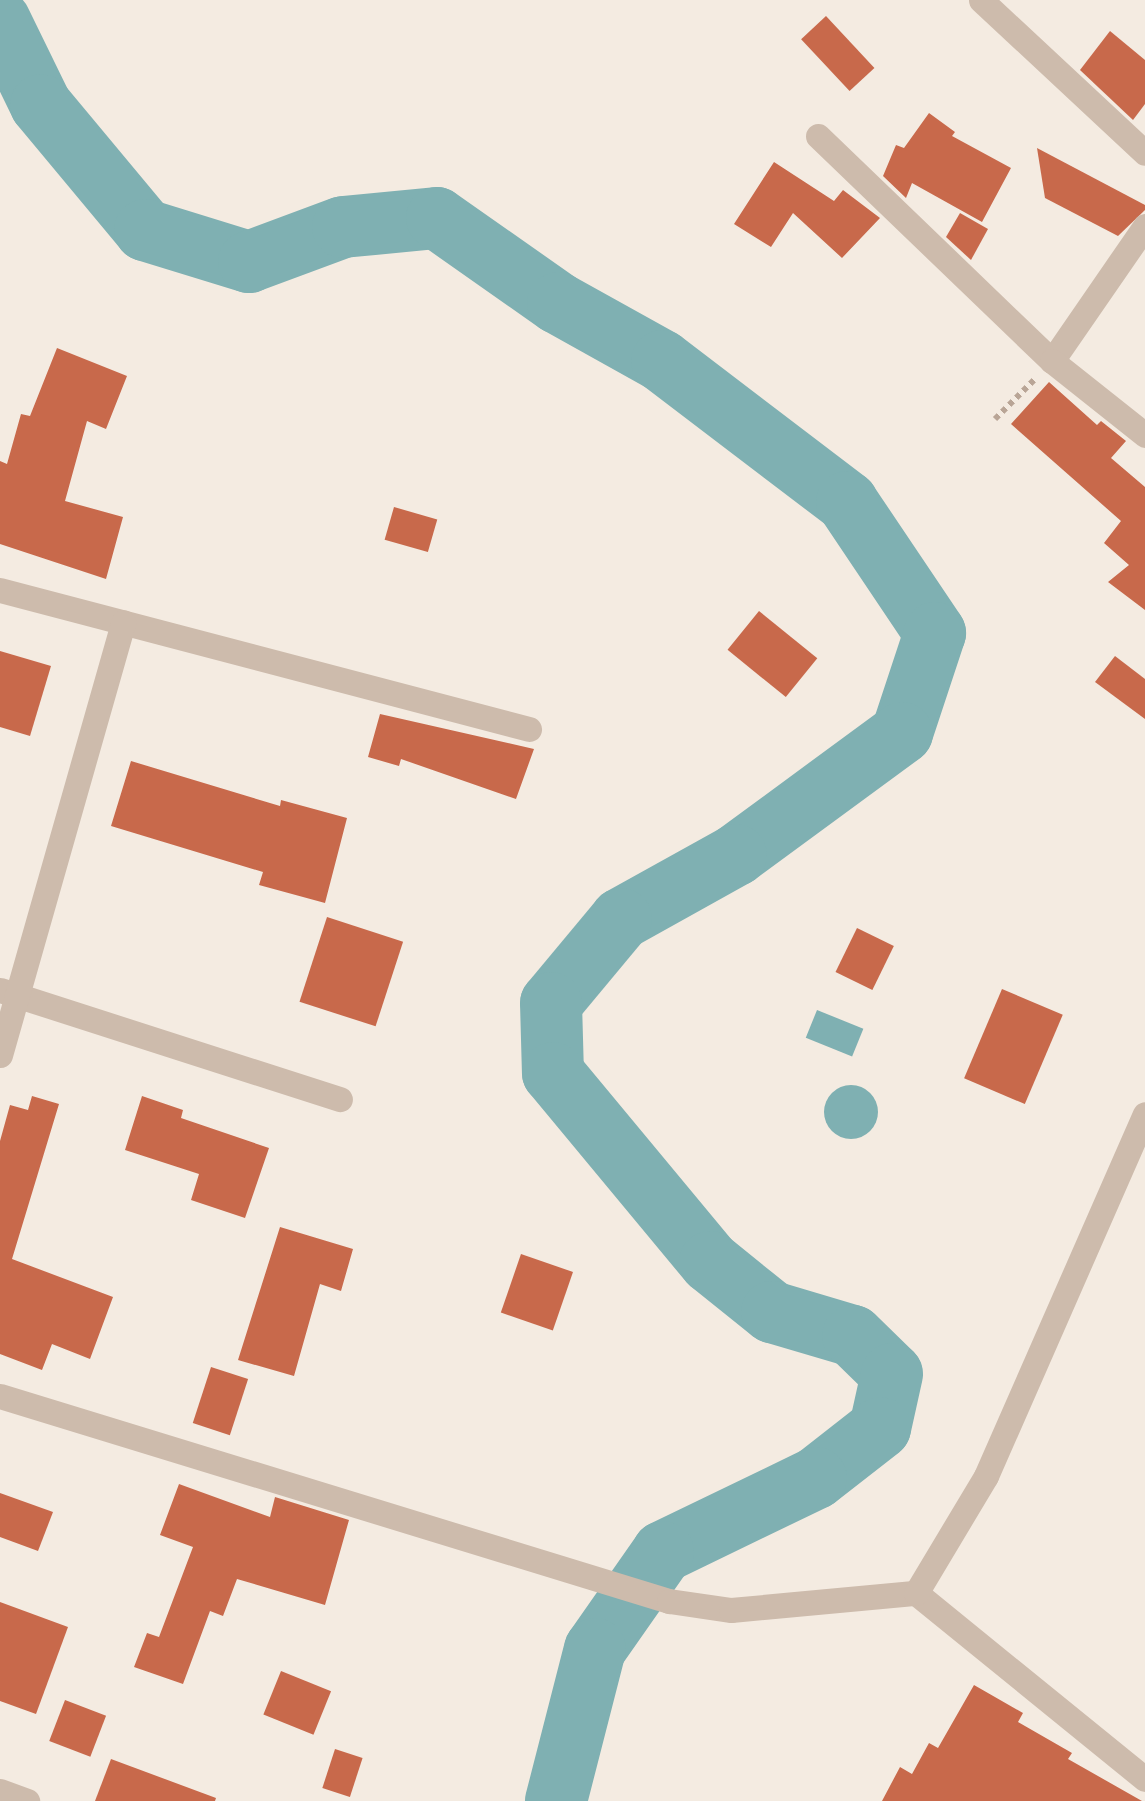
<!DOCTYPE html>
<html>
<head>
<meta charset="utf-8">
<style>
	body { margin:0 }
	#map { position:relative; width:1145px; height:1801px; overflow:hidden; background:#f4ebe1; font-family:"Noto Sans",sans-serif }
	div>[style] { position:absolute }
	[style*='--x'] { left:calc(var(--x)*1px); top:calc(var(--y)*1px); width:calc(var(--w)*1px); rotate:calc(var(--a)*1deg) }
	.water>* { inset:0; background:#7fb0b2; transform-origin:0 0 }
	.round { border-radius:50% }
	.river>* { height:62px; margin:-31px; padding:0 31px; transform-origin:31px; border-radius:31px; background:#7fb0b2 }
	.building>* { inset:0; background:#c8694b; transform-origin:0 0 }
	.path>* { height:6px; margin-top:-3px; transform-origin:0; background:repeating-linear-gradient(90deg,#b9a596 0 5px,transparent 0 10px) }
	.minor>* { height:25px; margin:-12.5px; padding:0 12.5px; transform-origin:12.5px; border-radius:12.5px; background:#cdbbac }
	span { translate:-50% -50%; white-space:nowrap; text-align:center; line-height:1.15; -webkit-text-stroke:8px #fbf5ee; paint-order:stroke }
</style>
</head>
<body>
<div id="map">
	<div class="water">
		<i style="left:817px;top:1010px;width:50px;height:30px;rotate:22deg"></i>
		<i class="round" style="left:824px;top:1085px;width:54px;height:54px"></i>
	</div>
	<div class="river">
		<i style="--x:0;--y:21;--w:93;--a:64"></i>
		<i style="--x:41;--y:105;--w:163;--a:50.2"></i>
		<i style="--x:145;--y:230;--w:109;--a:17.1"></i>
		<i style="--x:249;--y:262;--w:100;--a:-20.4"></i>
		<i style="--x:343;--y:227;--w:94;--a:-5.5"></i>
		<i style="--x:437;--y:218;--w:148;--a:35.1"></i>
		<i style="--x:558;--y:303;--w:119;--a:29.1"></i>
		<i style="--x:662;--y:361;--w:233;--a:37.3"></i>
		<i style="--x:847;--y:502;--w:158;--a:56.1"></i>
		<i style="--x:935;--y:633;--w:105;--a:108.3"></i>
		<i style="--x:902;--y:733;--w:206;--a:143.7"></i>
		<i style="--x:736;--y:855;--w:132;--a:150.9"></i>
		<i style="--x:621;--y:919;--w:109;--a:129.8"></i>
		<i style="--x:551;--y:1003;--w:70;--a:88.4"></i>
		<i style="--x:553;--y:1073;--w:246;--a:50.3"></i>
		<i style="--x:710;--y:1262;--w:80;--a:38.9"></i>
		<i style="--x:772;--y:1312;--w:84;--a:16.5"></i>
		<i style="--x:853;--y:1336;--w:54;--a:44.3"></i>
		<i style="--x:892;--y:1374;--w:55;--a:102.5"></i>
		<i style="--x:880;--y:1428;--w:81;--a:142"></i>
		<i style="--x:816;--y:1478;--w:170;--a:154.2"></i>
		<i style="--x:663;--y:1552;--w:118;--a:125"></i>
		<i style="--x:595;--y:1649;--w:157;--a:104.4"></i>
	</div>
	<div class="building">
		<i style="left:826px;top:16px;width:71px;height:34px;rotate:47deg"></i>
		<i style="clip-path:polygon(1110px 31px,1145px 60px,1145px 104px,1133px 120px,1080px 70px)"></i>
		<i style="clip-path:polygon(929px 113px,955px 132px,952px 136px,1011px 168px,982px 222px,912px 183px,906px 198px,883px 176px,896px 145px,904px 148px)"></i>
		<i style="clip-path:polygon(1037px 148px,1145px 205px,1145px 210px,1118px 236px,1045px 198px)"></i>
		<i style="clip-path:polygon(774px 162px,834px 201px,843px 190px,880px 218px,842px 258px,793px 213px,771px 247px,734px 224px)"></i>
		<i style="clip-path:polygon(960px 213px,988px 229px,971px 260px,946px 237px)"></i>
		<i style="clip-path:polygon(57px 348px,127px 376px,106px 429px,87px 421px,65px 501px,123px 517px,106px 579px,0 544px,0 461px,7px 464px,21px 414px,30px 416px)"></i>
		<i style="clip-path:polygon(1049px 382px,1097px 425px,1101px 421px,1126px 441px,1111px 458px,1145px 487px,1145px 610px,1108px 582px,1129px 565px,1104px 543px,1121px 521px,1011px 424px)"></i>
		<i style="left:394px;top:507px;width:45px;height:34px;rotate:16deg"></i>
		<i style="left:759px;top:611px;width:75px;height:50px;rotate:39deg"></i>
		<i style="clip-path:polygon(0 651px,51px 666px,30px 736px,0 727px)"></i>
		<i style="clip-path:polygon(1115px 656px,1145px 679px,1145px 719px,1095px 682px)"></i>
		<i style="clip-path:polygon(380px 714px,534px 749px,516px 799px,401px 759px,399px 766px,368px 757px)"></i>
		<i style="clip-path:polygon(131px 761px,280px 806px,281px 800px,347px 818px,325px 903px,259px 885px,263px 872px,111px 826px)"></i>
		<i style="left:327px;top:917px;width:80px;height:89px;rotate:18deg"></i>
		<i style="left:857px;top:928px;width:41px;height:49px;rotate:26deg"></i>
		<i style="left:1002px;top:989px;width:66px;height:97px;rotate:23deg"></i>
		<i style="clip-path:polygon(32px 1096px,59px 1104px,12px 1259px,113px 1297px,90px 1359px,52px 1344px,42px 1370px,0 1354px,0 1141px,10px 1105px,28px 1110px)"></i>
		<i style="clip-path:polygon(142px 1096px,183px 1110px,181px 1118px,269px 1148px,245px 1218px,191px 1200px,199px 1174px,125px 1150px)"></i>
		<i style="clip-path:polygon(280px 1227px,353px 1249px,341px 1291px,320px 1284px,294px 1376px,238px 1360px)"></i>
		<i style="left:521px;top:1254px;width:55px;height:62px;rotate:19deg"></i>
		<i style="left:211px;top:1367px;width:39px;height:59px;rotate:18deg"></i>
		<i style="clip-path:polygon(179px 1484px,270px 1517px,275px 1497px,349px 1520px,325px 1605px,237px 1579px,223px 1616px,210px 1611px,183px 1684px,134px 1667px,147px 1633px,159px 1637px,193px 1547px,160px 1535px)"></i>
		<i style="clip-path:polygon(0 1493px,53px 1512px,38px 1551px,0 1537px)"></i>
		<i style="clip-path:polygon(0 1602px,68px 1627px,36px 1714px,0 1701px)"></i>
		<i style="left:281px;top:1671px;width:54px;height:47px;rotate:22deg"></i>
		<i style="clip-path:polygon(974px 1685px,1023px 1713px,1018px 1722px,1072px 1753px,1068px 1759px,1142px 1801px,882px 1801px,900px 1767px,912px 1774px,929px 1743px,938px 1748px)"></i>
		<i style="left:65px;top:1700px;width:44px;height:44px;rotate:21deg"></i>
		<i style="left:335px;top:1749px;width:29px;height:41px;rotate:18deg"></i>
		<i style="clip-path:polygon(111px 1759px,216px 1798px,215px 1801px,95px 1801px)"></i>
	</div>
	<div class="path">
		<i style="--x:995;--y:419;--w:55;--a:-45"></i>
	</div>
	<div class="minor">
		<i style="--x:981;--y:0;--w:224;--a:43"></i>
		<i style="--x:818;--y:136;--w:325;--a:43.9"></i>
		<i style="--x:1145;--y:226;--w:164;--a:124.6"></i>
		<i style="--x:1052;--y:361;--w:119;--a:38.5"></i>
		<i style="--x:0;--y:590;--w:547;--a:14.72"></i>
		<i style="--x:0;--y:990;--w:357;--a:17.8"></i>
		<i style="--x:0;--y:1055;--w:450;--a:-74.1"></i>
		<i style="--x:0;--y:1396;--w:700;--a:17.04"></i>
		<i style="--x:669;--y:1601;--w:63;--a:8.3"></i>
		<i style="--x:731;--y:1610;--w:186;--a:-5.3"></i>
		<i style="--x:916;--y:1593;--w:295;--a:39.1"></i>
		<i style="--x:916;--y:1593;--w:136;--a:-59.1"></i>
		<i style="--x:986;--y:1476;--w:395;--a:-66.3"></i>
		<i style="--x:0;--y:1791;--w:29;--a:20"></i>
	</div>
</div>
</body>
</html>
